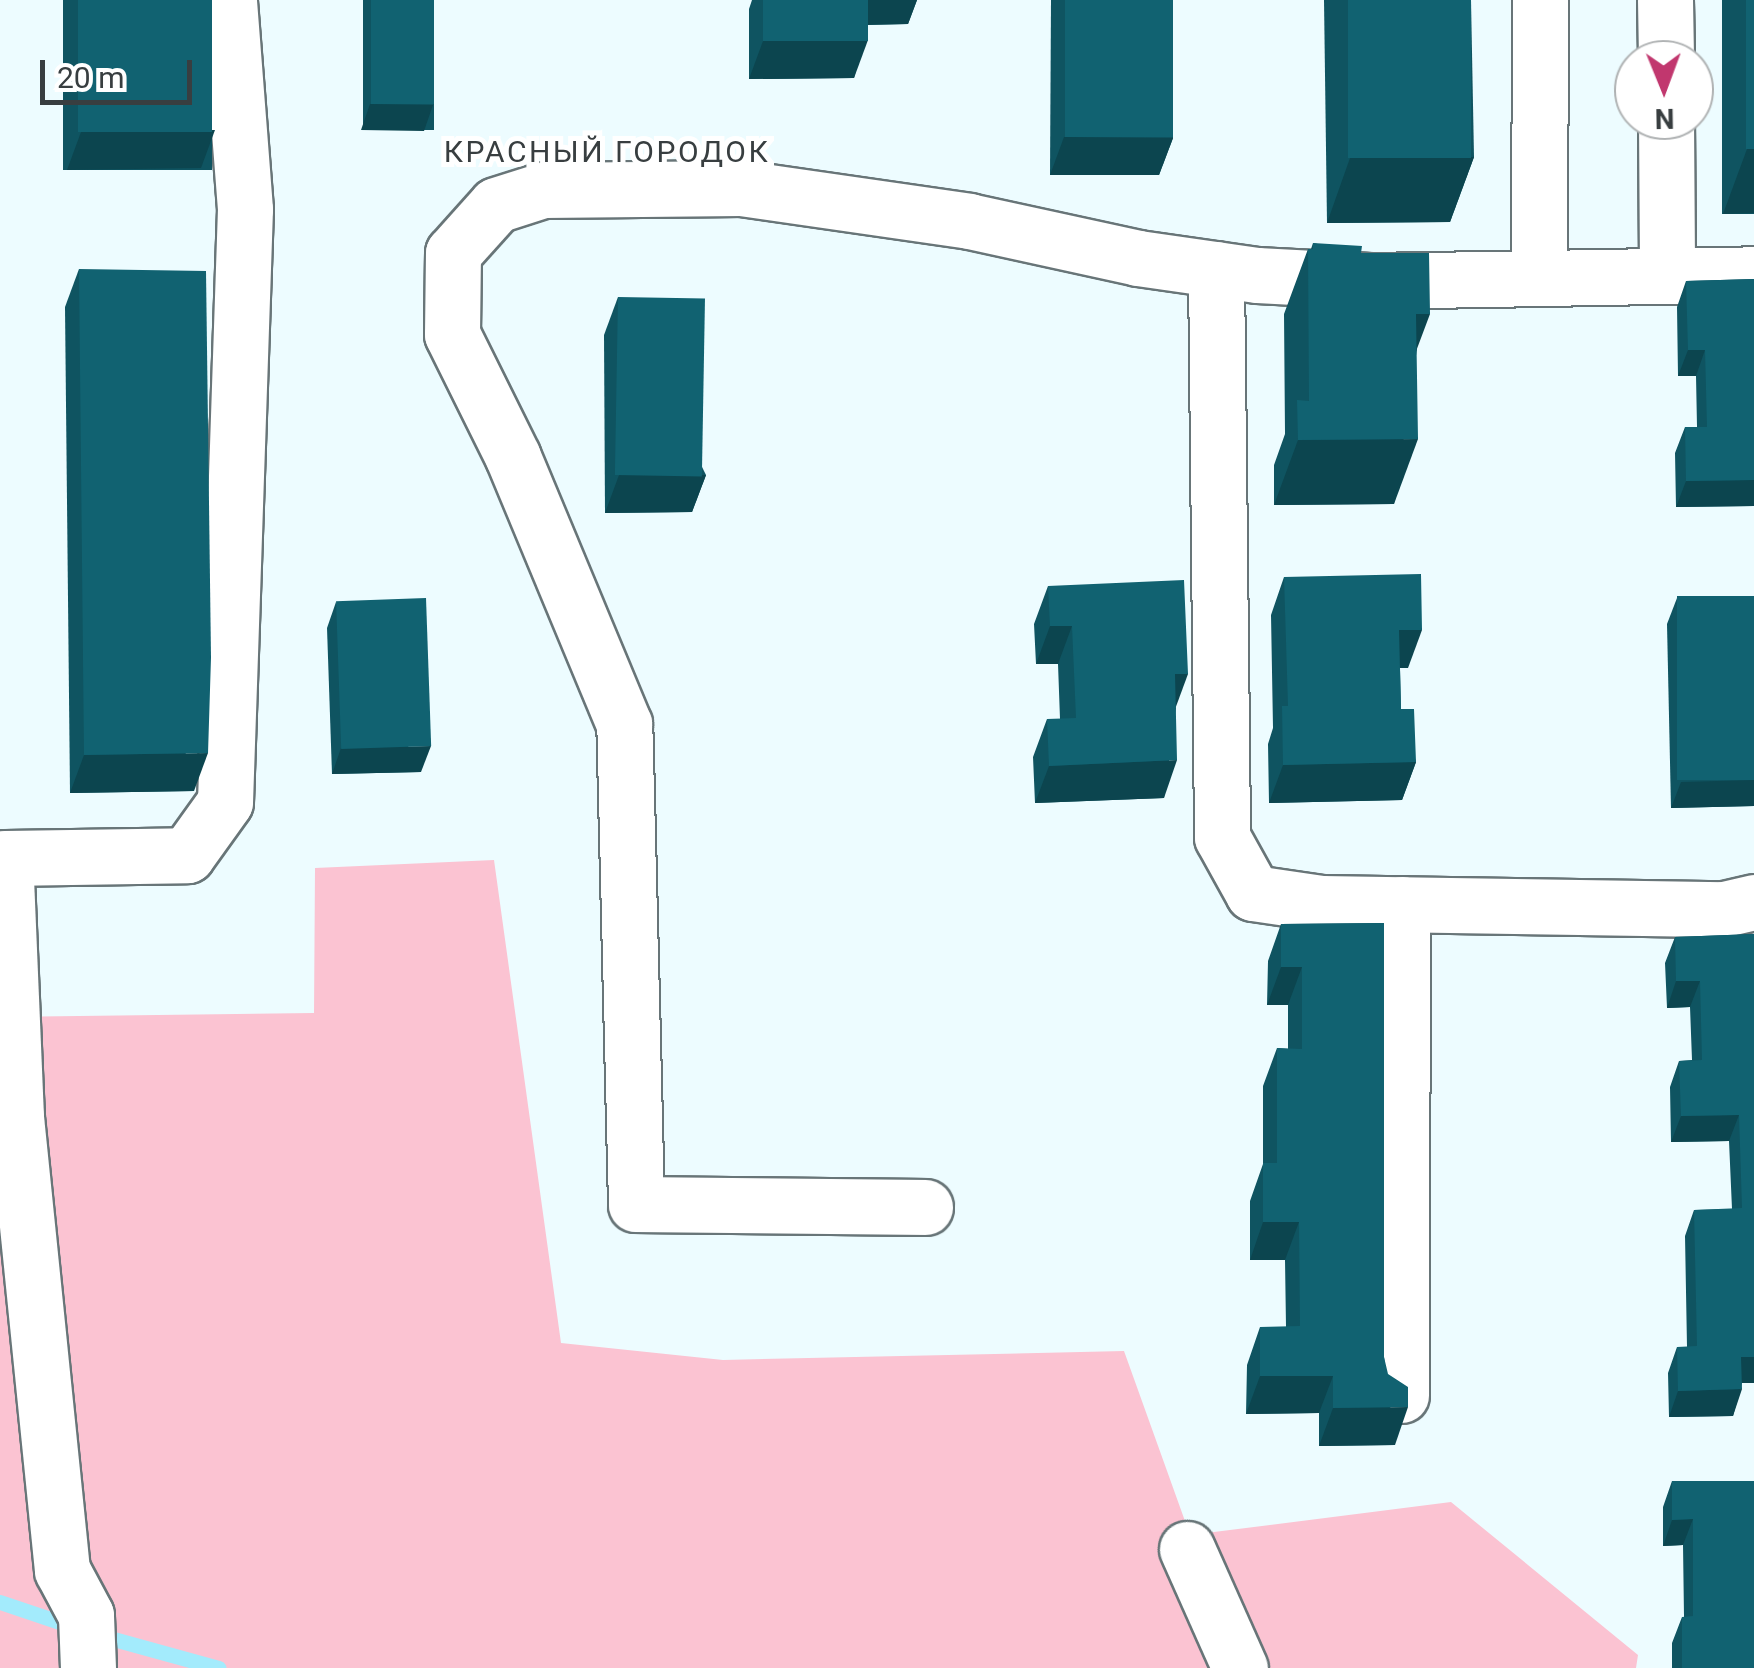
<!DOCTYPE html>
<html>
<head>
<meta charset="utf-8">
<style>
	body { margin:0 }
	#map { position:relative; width:1754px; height:1668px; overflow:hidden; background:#edfcff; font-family:Roboto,sans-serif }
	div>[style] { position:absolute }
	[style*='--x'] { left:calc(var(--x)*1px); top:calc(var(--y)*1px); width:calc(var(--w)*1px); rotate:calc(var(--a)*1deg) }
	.green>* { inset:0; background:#fbc3d2 }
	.stream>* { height:15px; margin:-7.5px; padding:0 7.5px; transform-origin:7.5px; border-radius:7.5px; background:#a3ebfc }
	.roads { filter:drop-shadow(2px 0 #687578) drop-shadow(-2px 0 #687578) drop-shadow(0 2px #687578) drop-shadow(0 -2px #687578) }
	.minor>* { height:55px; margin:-27.5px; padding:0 27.5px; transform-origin:27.5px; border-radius:27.5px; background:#fff }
	.wall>* { inset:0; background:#0f5461; transform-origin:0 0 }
	.shaded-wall>* { inset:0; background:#0c454f }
	.building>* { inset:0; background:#116271; transform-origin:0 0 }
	span { translate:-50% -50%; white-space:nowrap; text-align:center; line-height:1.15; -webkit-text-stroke:10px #fff; paint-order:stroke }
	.neighbourhood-label { font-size:30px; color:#383e40; letter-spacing:2.5px }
	.north { position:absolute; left:1614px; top:40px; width:100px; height:100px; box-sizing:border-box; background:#fff; border:2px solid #afb2b3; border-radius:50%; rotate:179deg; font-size:28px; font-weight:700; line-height:40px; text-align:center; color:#383e40 }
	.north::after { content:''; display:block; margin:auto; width:35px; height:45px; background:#c1376e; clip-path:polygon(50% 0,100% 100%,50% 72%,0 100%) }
	.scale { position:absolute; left:40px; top:60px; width:152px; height:45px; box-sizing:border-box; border:5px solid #383e40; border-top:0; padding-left:12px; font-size:30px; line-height:35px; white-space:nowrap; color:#383e40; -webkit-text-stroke:8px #fff; paint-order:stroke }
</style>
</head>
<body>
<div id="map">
	<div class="green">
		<i style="clip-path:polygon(494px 860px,561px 1343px,723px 1360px,1124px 1351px,1190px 1535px,1451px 1502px,1638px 1655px,1636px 1668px,0 1668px,0 1017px,314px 1013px,315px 868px)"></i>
	</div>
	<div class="stream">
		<i style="--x:0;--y:1602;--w:81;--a:18.7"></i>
		<i style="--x:99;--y:1635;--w:124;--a:15.4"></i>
	</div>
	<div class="roads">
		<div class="minor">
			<i style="--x:1665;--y:0;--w:60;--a:89"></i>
			<i style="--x:1666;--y:120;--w:154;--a:89.6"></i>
			<i style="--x:1216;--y:269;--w:568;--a:89.39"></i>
			<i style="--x:1222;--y:837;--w:64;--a:61"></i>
			<i style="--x:1253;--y:893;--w:69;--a:8.4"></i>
			<i style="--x:1321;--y:903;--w:403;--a:0.9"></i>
			<i style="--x:1724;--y:909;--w:31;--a:-13"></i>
			<i style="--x:1539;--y:275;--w:275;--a:-89.8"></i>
			<i style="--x:925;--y:1207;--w:289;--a:-179.4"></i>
			<i style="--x:636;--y:1204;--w:480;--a:-91.4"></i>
			<i style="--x:624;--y:724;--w:289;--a:-112.6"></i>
			<i style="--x:513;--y:457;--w:137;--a:-116.4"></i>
			<i style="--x:452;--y:334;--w:81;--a:-89.3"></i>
			<i style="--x:453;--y:253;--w:64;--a:-48.1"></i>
			<i style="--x:496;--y:205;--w:49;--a:-17.7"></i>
			<i style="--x:543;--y:190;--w:198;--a:-0.6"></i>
			<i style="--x:741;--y:188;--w:230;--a:8.2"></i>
			<i style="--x:969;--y:221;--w:173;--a:12.3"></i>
			<i style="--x:1138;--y:258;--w:120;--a:8.1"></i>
			<i style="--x:1257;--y:275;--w:113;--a:3"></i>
			<i style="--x:1370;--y:281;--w:384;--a:-1"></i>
			<i style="--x:1401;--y:1395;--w:491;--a:-89.9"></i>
			<i style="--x:1187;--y:1549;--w:130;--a:66"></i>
			<i style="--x:88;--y:1668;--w:53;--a:-92.2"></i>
			<i style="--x:86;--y:1615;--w:51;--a:-118.1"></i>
			<i style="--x:62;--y:1570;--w:455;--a:-95.8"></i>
			<i style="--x:16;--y:1117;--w:259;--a:-92.4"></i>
			<i style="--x:5;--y:858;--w:182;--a:-0.9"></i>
			<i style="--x:187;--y:855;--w:65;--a:-54.4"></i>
			<i style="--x:225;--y:802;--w:593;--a:-88.07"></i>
			<i style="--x:245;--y:209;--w:210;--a:-94.4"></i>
		</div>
	</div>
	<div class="wall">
		<i style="left:63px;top:0;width:149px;height:170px"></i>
		<i style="left:363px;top:0;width:71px;height:130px"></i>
		<i style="clip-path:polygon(752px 0,917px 0,908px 24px,868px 25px,854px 78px,749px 79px,749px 9px)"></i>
		<i style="clip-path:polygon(1051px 0,1173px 0,1173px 138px,1159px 175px,1050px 175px)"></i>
		<i style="clip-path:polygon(1324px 0,1471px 0,1474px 157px,1450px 222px,1327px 223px)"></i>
		<i style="left:1722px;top:0;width:32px;height:214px"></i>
		<i style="clip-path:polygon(1313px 243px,1361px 253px,1417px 349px,1394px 504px,1274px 505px,1274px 465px,1285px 434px,1284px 314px,1308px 249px,1311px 249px)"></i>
		<i style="clip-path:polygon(79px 269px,194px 791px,70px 793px,65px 307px)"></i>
		<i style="clip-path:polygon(1754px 279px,1754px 506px,1676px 507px,1675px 453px,1685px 427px,1697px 427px,1696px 376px,1678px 376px,1677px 307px,1686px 281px)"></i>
		<i style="clip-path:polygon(618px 297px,706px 475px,692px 512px,605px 513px,604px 335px)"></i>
		<i style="clip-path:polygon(1284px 577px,1408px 668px,1400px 668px,1401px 709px,1416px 762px,1402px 800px,1269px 803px,1268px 744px,1273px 728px,1271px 615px)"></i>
		<i style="clip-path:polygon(1048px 586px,1176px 708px,1164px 798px,1035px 803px,1033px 757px,1047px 719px,1060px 719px,1058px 664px,1036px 664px,1034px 624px)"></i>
		<i style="clip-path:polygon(1754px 596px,1754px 806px,1671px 808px,1667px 624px,1677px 598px)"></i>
		<i style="clip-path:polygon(336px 602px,421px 772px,332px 774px,327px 628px)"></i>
		<i style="clip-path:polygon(1384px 923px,1384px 1357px,1395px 1445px,1319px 1446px,1319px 1413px,1246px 1414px,1247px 1365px,1260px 1327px,1286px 1327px,1285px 1260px,1250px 1260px,1250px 1201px,1263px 1164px,1263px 1086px,1277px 1048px,1288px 1049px,1288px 1005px,1267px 1005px,1268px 961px,1281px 924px)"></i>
		<i style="clip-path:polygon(1754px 934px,1754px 1383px,1742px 1383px,1733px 1416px,1669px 1417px,1668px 1373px,1677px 1347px,1687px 1347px,1685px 1236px,1694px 1210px,1732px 1209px,1729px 1141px,1671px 1142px,1670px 1087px,1679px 1061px,1692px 1060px,1690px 1007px,1667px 1008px,1665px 963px,1675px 937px)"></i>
		<i style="clip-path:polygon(1672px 1481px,1754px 1481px,1754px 1668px,1672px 1668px,1672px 1643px,1682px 1617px,1684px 1617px,1683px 1545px,1663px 1546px,1663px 1507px)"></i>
	</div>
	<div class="shaded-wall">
		<i style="clip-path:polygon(863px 0,917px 0,908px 24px,854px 25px)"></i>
		<i style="clip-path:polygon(868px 40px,854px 78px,749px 79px,763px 41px)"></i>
		<i style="clip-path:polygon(370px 104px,433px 105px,424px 131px,361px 130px)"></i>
		<i style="clip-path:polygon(215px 130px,201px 168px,67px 170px,81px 132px)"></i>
		<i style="clip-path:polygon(1064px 137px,1173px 138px,1159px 175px,1050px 175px)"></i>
		<i style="clip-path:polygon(1747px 149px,1754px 149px,1754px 213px,1723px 214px)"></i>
		<i style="clip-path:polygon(1474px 157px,1450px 222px,1327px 223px,1350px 158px)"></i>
		<i style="clip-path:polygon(1416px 314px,1430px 314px,1406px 378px)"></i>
		<i style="clip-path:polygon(1688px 350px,1705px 350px,1696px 376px,1678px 376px)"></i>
		<i style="clip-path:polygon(1418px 439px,1394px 504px,1274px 505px,1298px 440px)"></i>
		<i style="clip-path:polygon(619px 475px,706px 475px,692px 512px,605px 513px)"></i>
		<i style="clip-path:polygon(1754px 480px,1754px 506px,1676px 507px,1686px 481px)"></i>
		<i style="clip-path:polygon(1050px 626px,1072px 626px,1058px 664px,1036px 664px)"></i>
		<i style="clip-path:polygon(1399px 630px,1422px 630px,1408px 668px,1386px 668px)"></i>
		<i style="clip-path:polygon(1175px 674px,1188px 674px,1174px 712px)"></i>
		<i style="clip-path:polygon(431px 746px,421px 772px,332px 774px,341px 748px)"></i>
		<i style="clip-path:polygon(208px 753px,194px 791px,70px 793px,84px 755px)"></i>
		<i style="clip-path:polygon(1177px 760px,1164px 798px,1035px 803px,1049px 766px)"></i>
		<i style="clip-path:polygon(1416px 762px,1402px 800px,1269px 803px,1283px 765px)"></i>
		<i style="clip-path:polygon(1754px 780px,1754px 806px,1671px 808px,1681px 782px)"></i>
		<i style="clip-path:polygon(1281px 967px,1302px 967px,1288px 1005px,1267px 1005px)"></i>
		<i style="clip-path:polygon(1676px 981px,1700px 981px,1690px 1007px,1667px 1008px)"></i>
		<i style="clip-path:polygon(1739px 1115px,1729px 1141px,1671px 1142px,1681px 1116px)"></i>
		<i style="clip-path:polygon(1263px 1222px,1299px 1222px,1285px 1260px,1250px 1260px)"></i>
		<i style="clip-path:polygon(1741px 1357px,1754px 1357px,1754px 1383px,1732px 1383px)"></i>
		<i style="clip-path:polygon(1260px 1376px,1333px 1376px,1319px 1413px,1246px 1414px)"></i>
		<i style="clip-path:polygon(1742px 1389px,1733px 1416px,1669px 1417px,1678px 1391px)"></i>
		<i style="clip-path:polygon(1408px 1407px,1395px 1445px,1319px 1446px,1333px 1408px)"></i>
		<i style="clip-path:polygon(1693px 1519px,1683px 1545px,1663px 1546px,1672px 1520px)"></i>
	</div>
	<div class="building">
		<i style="left:78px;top:0;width:134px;height:132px"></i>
		<i style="left:371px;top:0;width:63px;height:104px"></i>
		<i style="left:763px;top:0;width:105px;height:41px"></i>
		<i style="left:1065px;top:0;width:108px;height:137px"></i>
		<i style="left:1348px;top:0;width:123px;height:158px"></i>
		<i style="left:1746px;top:0;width:8px;height:149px"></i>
		<i style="clip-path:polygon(1313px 243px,1362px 246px,1361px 253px,1429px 253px,1430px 314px,1416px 314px,1418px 439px,1298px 440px,1297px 400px,1309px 401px,1308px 249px,1313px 249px)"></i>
		<i style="clip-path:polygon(79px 269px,206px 271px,211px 658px,208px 753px,84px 755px)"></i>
		<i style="clip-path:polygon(1754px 279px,1754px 480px,1686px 481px,1685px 427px,1707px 427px,1705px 350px,1688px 350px,1686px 281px)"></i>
		<i style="left:618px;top:297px;width:87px;height:178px;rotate:1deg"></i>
		<i style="clip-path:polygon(1421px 574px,1422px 630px,1399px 630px,1401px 709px,1414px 709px,1416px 762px,1283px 765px,1282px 706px,1288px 706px,1284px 577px)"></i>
		<i style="clip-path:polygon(1184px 580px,1188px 674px,1175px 674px,1177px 760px,1049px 766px,1047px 719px,1076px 718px,1072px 626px,1050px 626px,1048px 586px)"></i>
		<i style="left:1754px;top:596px;width:184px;height:77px;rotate:90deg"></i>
		<i style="left:426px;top:598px;width:148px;height:90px;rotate:88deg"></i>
		<i style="clip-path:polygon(1384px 923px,1384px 1357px,1388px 1374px,1408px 1387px,1408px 1407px,1333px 1408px,1333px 1376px,1260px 1376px,1260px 1327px,1300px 1326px,1299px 1222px,1263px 1222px,1263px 1163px,1277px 1163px,1277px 1048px,1302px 1049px,1302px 967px,1281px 967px,1281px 924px)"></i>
		<i style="clip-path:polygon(1754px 934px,1754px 1357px,1741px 1357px,1742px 1389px,1678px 1391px,1677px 1347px,1697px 1346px,1694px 1210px,1742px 1208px,1739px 1115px,1681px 1116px,1679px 1061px,1702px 1060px,1700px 981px,1676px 981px,1675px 937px)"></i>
		<i style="clip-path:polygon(1672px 1481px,1754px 1481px,1754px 1668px,1682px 1668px,1682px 1617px,1693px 1616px,1693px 1519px,1672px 1520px)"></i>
	</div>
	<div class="neighbourhood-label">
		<span style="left:607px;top:152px">КРАСНЫЙ ГОРОДОК</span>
	</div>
	<div class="north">N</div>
	<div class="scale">20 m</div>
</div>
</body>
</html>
